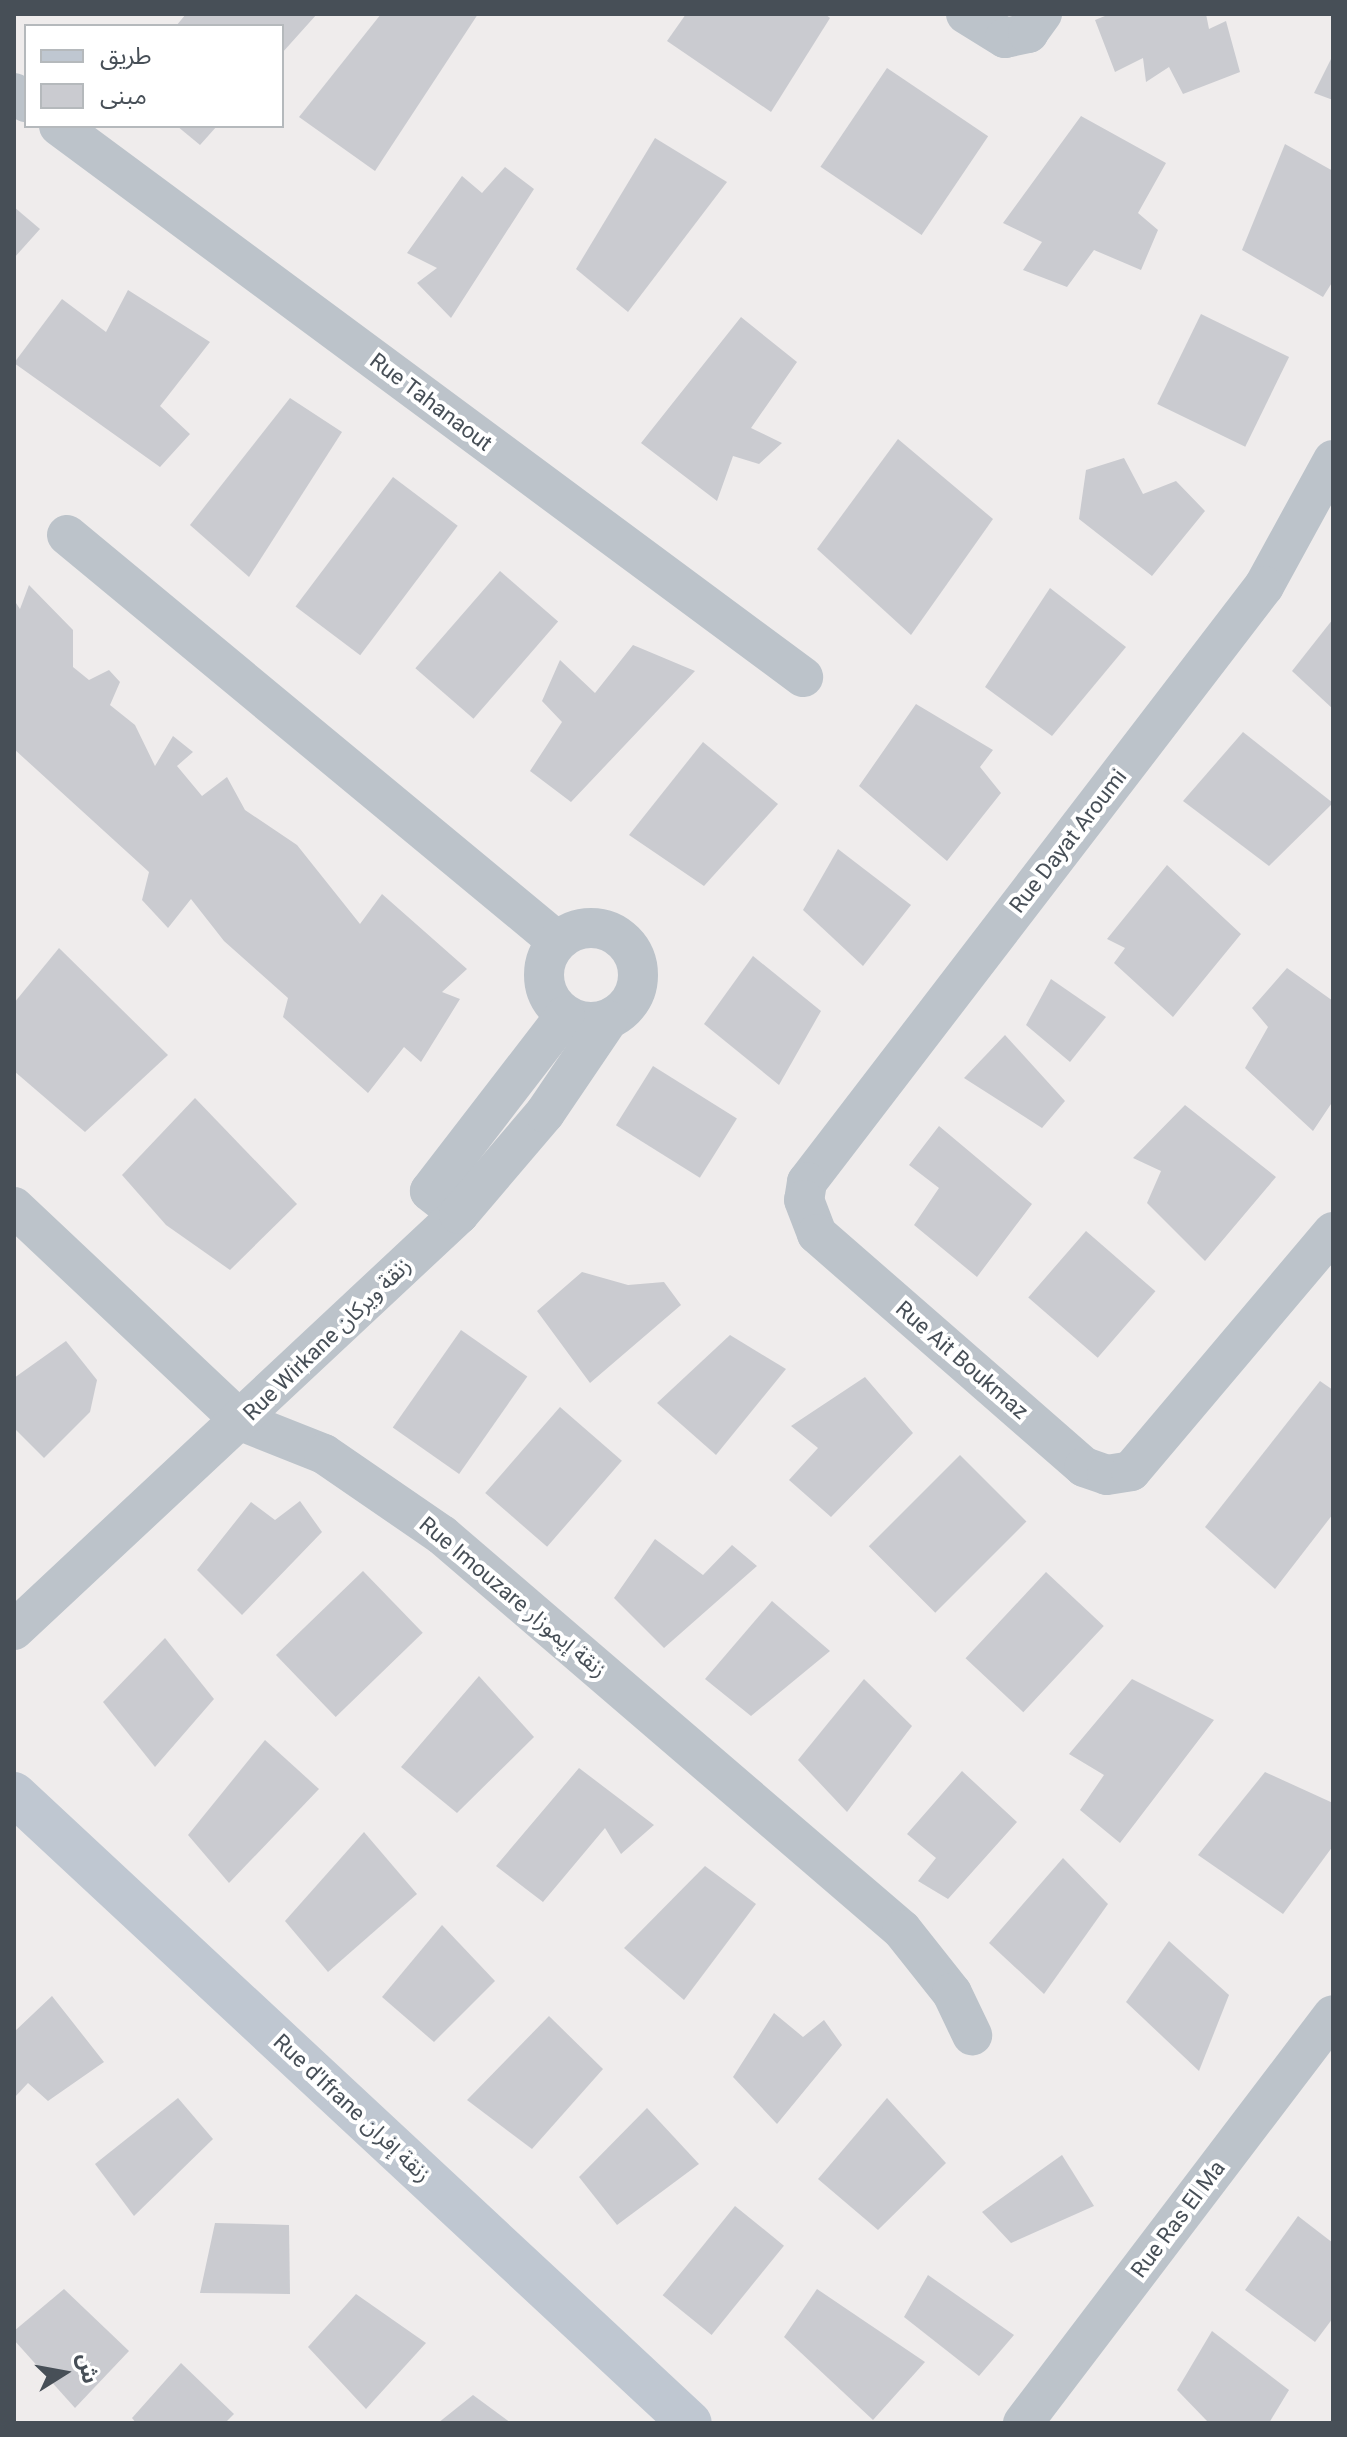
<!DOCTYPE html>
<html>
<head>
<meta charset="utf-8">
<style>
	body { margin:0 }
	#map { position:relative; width:1347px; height:2437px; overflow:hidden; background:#efecec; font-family:Roboto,"Noto Sans Arabic",sans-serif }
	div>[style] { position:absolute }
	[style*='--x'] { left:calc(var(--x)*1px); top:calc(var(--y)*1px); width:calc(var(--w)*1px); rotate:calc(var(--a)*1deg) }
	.building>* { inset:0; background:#cacbd0; transform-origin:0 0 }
	.street>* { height:40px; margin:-20px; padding:0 20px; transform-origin:20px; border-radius:20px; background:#bcc3ca }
	.street>.ring { margin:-20px; padding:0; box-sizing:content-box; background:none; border:40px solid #bcc3ca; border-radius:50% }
	.secondary>* { height:44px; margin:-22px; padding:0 22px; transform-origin:22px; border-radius:22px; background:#bfc7d1 }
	span { translate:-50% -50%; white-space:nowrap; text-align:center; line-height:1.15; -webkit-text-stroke:8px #fff; paint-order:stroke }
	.street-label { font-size:22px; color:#474f57 }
	.frame { position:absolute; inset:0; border:16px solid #474f57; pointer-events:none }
	.legend { position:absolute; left:24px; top:24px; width:260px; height:104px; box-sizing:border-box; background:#fff; border:2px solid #b5b9bc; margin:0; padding:10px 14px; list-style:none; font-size:24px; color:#474f57 }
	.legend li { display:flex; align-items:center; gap:16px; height:40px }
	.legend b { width:40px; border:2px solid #b5b9bc }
	.north { position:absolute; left:24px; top:2333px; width:80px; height:80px; -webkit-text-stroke:6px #fff; paint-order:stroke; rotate:79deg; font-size:22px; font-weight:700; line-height:32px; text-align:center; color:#474f57 }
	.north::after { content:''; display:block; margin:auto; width:28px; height:36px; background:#474f57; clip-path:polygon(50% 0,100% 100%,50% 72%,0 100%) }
</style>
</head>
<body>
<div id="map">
	<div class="building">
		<i style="clip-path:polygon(186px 14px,317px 14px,282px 53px,282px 26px,176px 26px)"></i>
		<i style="clip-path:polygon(381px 14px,478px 14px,375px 171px,299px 117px)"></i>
		<i style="clip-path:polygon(686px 14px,825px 14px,830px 18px,771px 112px,667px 41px)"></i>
		<i style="clip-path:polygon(1110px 14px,1206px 14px,1209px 29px,1226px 21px,1240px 72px,1183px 94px,1169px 67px,1146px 82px,1143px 58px,1115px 72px,1095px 20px)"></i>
		<i style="clip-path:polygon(1333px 55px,1333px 100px,1314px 93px)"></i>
		<i style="left:887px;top:68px;width:122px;height:119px;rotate:34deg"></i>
		<i style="clip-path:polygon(1081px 116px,1166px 163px,1138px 213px,1158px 230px,1141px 270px,1094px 250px,1067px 287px,1023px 270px,1042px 242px,1003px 223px)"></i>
		<i style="clip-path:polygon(177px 126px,217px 126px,200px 145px)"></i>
		<i style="clip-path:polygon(655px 138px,727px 182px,628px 312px,576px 269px)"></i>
		<i style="clip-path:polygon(1285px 144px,1333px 171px,1333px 281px,1323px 297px,1242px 250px)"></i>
		<i style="clip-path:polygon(505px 167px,534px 189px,451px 318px,417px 283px,437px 268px,407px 253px,462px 176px,482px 193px)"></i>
		<i style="clip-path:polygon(14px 207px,40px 229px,14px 258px)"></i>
		<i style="clip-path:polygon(128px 290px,210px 342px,160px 406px,190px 434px,160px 467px,14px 363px,62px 299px,106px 332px)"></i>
		<i style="left:1201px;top:314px;width:98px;height:100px;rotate:26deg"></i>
		<i style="clip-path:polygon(741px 317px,797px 362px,751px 428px,782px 443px,759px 464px,733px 456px,717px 501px,641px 443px)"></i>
		<i style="clip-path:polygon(290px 398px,342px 432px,249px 577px,190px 525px)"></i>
		<i style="clip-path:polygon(898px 439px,993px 519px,911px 635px,817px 549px)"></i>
		<i style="clip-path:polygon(1124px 458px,1143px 494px,1176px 481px,1205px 511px,1152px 576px,1079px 519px,1086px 470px)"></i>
		<i style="left:393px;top:477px;width:81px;height:162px;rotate:37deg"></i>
		<i style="left:500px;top:571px;width:77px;height:129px;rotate:41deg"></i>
		<i style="clip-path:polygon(29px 585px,73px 630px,73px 667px,89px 680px,109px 670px,120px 682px,110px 705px,135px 725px,155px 766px,173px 736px,193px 752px,177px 766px,202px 796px,227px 777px,245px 810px,297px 845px,360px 924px,382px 894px,467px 969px,442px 992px,460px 999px,421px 1062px,404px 1047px,368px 1093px,283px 1017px,288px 998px,224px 941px,191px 899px,168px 928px,142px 900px,149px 872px,14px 749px,14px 600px,20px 609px)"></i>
		<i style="clip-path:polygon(1050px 588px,1126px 647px,1052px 736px,985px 687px)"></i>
		<i style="clip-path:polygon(1333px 619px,1333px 709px,1292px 671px)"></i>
		<i style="clip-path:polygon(633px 645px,695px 671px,571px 802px,530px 771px,562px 722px,542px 701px,560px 660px,595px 693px)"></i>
		<i style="clip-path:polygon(916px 704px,993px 750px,980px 767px,1001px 793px,947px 861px,859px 786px)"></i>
		<i style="clip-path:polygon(1243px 732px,1333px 803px,1269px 866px,1183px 801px)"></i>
		<i style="clip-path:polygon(703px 742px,778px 804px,704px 886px,629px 835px)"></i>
		<i style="clip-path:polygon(838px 849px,911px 905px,863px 966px,803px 910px)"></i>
		<i style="clip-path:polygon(1167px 865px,1241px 934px,1173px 1017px,1114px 963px,1125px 948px,1107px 939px)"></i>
		<i style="clip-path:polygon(59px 948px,168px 1055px,85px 1132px,14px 1071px,14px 1003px)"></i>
		<i style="clip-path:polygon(753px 956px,821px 1011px,779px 1085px,704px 1024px)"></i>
		<i style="clip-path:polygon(1287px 968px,1333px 1001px,1333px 1101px,1313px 1131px,1245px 1068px,1268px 1027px,1252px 1008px)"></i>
		<i style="clip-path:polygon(1051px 979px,1106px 1017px,1070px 1062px,1026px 1025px)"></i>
		<i style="clip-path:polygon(1005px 1035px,1065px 1101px,1042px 1128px,964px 1078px)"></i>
		<i style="left:653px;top:1066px;width:99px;height:70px;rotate:32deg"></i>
		<i style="clip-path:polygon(195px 1098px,297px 1204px,230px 1270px,166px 1225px,122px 1175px)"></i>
		<i style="clip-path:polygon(1185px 1105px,1276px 1177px,1205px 1261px,1147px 1203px,1161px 1171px,1133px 1158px)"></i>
		<i style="clip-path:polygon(939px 1126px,1032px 1204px,977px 1277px,914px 1225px,939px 1188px,909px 1165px)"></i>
		<i style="left:1086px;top:1231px;width:92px;height:88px;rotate:41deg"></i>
		<i style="clip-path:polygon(582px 1272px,628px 1285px,664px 1282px,681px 1305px,590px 1383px,537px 1311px)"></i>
		<i style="left:461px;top:1330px;width:81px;height:119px;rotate:35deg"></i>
		<i style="clip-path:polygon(730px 1335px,786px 1369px,716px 1455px,657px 1403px)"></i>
		<i style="clip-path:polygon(66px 1341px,97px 1380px,90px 1412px,44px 1458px,14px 1428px,14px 1378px)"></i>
		<i style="clip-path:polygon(865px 1377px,913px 1433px,831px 1517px,789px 1480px,818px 1448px,791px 1426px)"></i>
		<i style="clip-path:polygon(1320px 1381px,1333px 1390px,1333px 1514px,1275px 1589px,1205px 1527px)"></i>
		<i style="left:560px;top:1407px;width:82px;height:114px;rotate:41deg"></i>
		<i style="left:960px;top:1455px;width:94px;height:129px;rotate:45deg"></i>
		<i style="clip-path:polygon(300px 1501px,322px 1532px,242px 1615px,197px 1570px,251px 1502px,275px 1520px)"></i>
		<i style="clip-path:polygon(655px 1539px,703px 1575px,732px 1545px,757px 1566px,664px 1648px,614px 1598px)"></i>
		<i style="left:363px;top:1571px;width:86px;height:121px;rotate:46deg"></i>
		<i style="left:1046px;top:1572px;width:79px;height:118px;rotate:43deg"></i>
		<i style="clip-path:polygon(772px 1601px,830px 1651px,751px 1716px,705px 1679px)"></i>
		<i style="clip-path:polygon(165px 1638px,214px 1699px,155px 1767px,103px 1702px)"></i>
		<i style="clip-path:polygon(479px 1676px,534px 1737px,457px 1813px,401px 1767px)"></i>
		<i style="clip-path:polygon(864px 1679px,912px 1726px,847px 1812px,798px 1760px)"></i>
		<i style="clip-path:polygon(1132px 1679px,1214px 1720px,1120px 1843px,1080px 1810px,1104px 1775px,1069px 1754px)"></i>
		<i style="clip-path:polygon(265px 1740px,319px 1789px,229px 1883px,188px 1835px)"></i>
		<i style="clip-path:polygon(579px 1768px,654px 1825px,621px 1854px,605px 1828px,543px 1902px,496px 1866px)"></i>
		<i style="clip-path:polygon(962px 1771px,1017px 1822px,948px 1899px,918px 1881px,936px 1858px,907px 1834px)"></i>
		<i style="clip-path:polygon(1265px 1772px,1333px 1803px,1333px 1846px,1283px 1914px,1198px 1855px)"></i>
		<i style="clip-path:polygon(364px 1832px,417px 1894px,328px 1972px,285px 1921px)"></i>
		<i style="clip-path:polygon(1063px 1858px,1108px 1904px,1044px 1994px,989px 1943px)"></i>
		<i style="clip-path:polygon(705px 1866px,756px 1904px,684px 2000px,624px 1948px)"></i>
		<i style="clip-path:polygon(442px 1925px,495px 1981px,434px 2042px,382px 1997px)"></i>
		<i style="clip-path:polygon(1169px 1941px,1229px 1995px,1199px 2071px,1126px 2002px)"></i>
		<i style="clip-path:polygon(52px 1996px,104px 2062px,48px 2101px,28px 2083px,14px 2098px,14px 2032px)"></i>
		<i style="clip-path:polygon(774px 2013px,803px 2037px,824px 2020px,842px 2045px,777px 2124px,733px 2077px)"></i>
		<i style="clip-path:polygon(549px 2016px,603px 2069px,532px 2149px,467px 2100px)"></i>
		<i style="clip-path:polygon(178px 2098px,213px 2139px,134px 2216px,95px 2164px)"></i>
		<i style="clip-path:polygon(887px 2098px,946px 2163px,878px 2230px,818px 2179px)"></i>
		<i style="clip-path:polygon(647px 2108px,699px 2164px,617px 2225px,579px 2177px)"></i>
		<i style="clip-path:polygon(1062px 2155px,1094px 2206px,1011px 2243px,982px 2212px)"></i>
		<i style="left:735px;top:2206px;width:63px;height:115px;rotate:39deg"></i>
		<i style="clip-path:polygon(1298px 2216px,1333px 2243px,1333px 2318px,1315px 2342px,1245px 2290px)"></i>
		<i style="clip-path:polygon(215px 2223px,289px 2225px,290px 2294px,200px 2293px)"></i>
		<i style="clip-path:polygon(928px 2275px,1014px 2335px,979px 2376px,904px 2317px)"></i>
		<i style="clip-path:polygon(64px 2289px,129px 2351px,75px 2408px,14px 2340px,14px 2331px)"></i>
		<i style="clip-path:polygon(817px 2289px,925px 2362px,873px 2420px,784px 2337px)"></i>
		<i style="clip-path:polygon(356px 2294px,426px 2343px,366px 2409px,308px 2347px)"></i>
		<i style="clip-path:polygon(1212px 2331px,1289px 2390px,1269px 2423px,1209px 2423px,1177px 2390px)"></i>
		<i style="clip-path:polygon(181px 2363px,234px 2414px,225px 2423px,136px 2423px,132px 2418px)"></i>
		<i style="clip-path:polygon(473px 2395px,511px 2423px,438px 2423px)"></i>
	</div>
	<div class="street">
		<i style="--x:966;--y:14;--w:46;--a:31.6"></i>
		<i style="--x:1005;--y:38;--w:24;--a:-12"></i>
		<i style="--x:1028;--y:33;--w:24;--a:-54"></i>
		<i style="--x:14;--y:93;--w:15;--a:37"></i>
		<i style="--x:59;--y:126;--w:926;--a:36.52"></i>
		<i style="--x:1333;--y:460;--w:144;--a:118.7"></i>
		<i style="--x:1264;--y:586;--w:751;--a:127.48"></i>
		<i style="--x:807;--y:1182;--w:18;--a:99"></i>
		<i style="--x:804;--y:1200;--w:36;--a:69"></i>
		<i style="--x:817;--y:1234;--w:354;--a:41.1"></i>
		<i style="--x:1084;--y:1467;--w:24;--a:19"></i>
		<i style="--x:1107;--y:1475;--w:24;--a:-9"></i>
		<i style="--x:1131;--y:1471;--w:313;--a:-49.8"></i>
		<i style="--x:67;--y:535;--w:636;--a:39.64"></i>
		<i class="ring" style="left:544px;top:928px;width:54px;height:54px"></i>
		<i style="--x:14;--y:1207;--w:312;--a:43.3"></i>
		<i style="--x:241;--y:1421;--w:89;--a:21.7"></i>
		<i style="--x:324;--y:1454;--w:143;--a:34.5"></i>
		<i style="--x:442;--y:1535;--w:606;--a:40.65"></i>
		<i style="--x:902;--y:1930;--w:80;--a:51.6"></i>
		<i style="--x:952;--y:1993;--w:47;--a:64.5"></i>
		<i style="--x:459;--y:1214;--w:37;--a:-142"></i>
		<i style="--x:430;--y:1191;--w:221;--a:-52.4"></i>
		<i style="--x:14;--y:1630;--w:609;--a:-43.07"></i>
		<i style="--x:459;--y:1214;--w:133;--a:-49.6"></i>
		<i style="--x:545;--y:1113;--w:112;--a:-55.9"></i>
		<i style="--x:1023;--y:2423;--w:512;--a:-52.77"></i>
	</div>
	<div class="secondary">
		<i style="--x:14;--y:1794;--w:923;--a:42.94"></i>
	</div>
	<div class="street-label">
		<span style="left:431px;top:402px;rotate:37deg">Rue Tahanaout</span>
		<span style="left:1068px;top:841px;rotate:-52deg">Rue Dayat Aroumi</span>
		<span style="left:327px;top:1339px;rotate:-44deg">Rue Wirkane زنقة ويركان</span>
		<span style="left:962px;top:1360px;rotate:41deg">Rue Ait Boukmaz</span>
		<span style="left:513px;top:1597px;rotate:40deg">Rue Imouzare زنقة إيموزار</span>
		<span style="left:352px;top:2108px;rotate:43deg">Rue d'Ifrane زنقة إفران</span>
		<span style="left:1178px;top:2219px;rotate:-53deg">Rue Ras El Ma</span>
	</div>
	<div class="frame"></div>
	<ul class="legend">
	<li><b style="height:10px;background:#bfc7d1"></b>طريق</li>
	<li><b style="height:22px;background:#cacbd0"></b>مبنى</li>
	</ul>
	<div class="north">ش</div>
</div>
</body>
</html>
